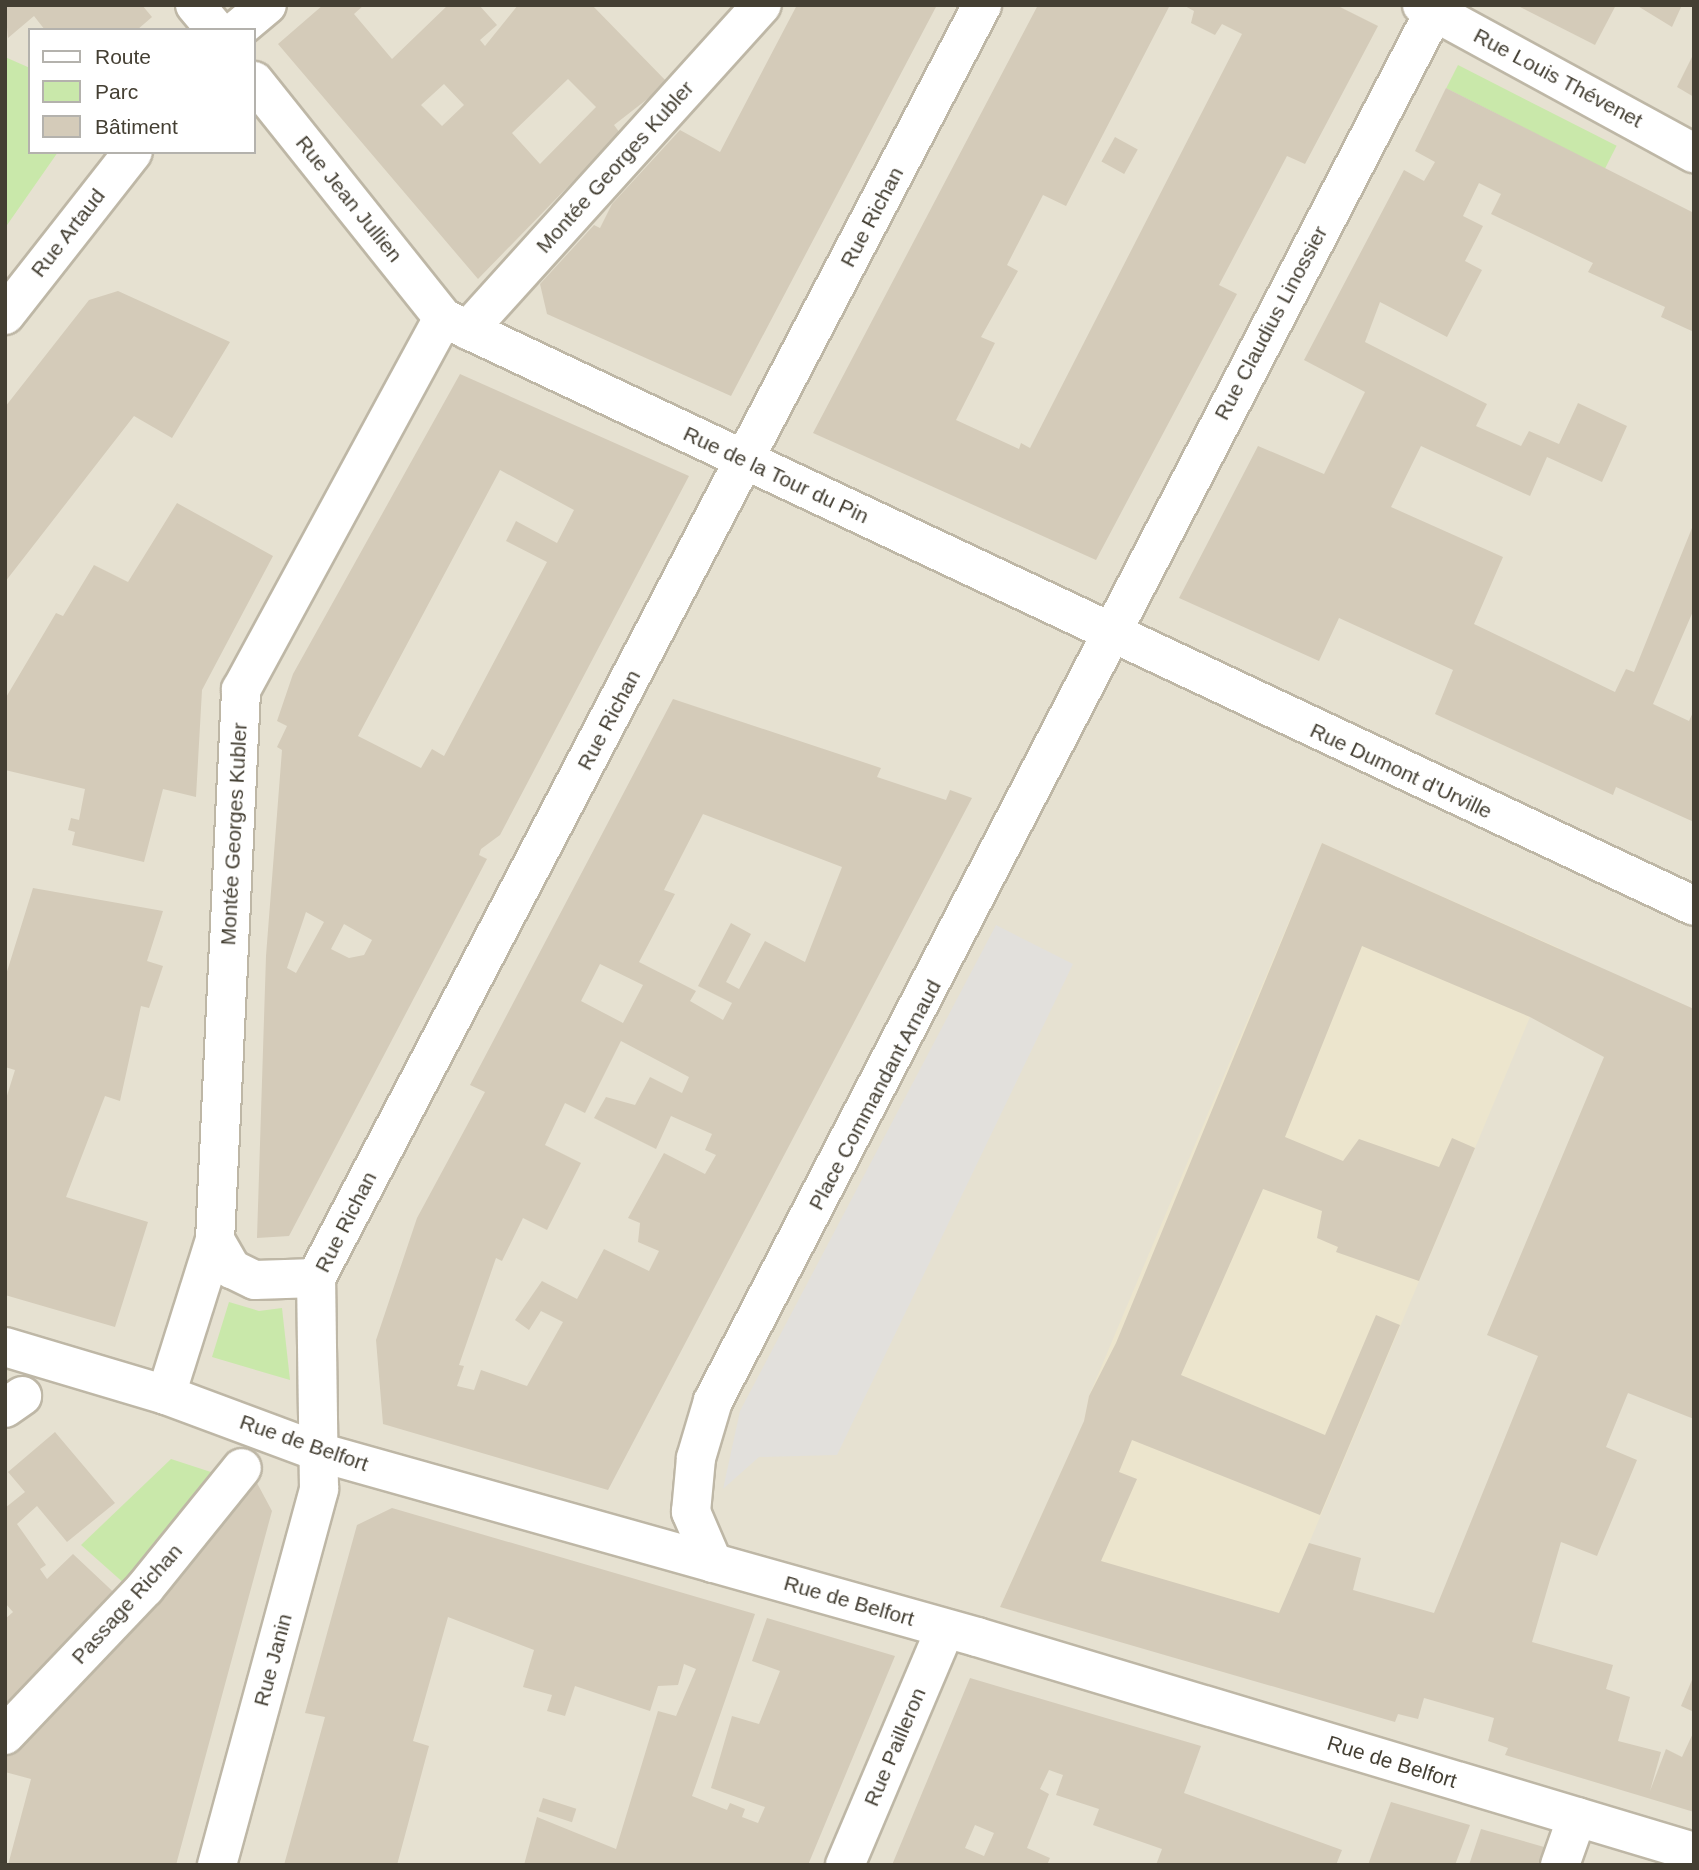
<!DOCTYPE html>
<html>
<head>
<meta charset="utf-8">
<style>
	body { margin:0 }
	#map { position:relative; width:1699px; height:1870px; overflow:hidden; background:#f2efe3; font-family:Arial,sans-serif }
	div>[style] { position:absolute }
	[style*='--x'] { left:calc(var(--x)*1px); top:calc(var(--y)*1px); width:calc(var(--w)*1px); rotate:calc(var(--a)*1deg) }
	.residential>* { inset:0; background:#e6e1d1 }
	.education>* { inset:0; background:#ece5cd }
	.green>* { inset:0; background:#c9e8aa; transform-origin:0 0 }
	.parking>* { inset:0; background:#e2e0dc }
	.building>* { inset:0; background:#d4cbb9; transform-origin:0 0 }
	.roads { filter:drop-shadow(2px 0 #beb7a6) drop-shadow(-2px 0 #beb7a6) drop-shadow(0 2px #beb7a6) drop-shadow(0 -2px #beb7a6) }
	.minor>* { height:38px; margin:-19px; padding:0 19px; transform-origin:19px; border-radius:19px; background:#fff }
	span { translate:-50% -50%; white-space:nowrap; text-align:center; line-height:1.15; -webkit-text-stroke:5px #fff; paint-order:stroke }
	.street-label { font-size:21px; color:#443f33 }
	.frame { position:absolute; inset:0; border:7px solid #443f33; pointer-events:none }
	.legend { position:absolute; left:28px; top:28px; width:228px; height:126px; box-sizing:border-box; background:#fff; border:2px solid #b4b2ad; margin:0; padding:9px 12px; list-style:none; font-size:21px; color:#443f33 }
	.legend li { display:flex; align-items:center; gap:14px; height:35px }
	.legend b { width:35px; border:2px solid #b4b2ad }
</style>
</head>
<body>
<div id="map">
	<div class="residential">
		<i style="clip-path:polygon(evenodd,5px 5px,1694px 5px,1694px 1865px,5px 1865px,5px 5px,30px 30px,254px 30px,254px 152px,30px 152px,30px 30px)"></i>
	</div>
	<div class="education">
		<i style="clip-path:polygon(1322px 843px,1559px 948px,1252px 1679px,1000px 1607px,1084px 1422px,1089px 1396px)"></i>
	</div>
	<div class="green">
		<i style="clip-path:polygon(5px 57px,30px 68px,30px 152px,58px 152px,5px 228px)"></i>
		<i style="left:1458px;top:65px;width:178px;height:26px;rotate:27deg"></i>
		<i style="clip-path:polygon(229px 1302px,259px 1311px,282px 1308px,290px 1380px,212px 1357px)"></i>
		<i style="clip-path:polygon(171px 1459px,217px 1474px,126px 1585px,81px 1545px)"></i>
	</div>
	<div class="parking">
		<i style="clip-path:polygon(996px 925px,1073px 964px,837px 1455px,759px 1457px,723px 1489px,740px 1411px)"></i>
	</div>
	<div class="building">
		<i style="clip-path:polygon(5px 5px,142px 5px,152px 17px,137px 30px,45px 30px,34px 16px,8px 38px)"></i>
		<i style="clip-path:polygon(evenodd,323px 5px,364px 5px,354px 14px,392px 59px,448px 5px,479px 5px,497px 25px,480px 40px,485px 46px,518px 5px,592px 5px,668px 83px,614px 125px,620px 133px,478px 279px,278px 44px,323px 5px,568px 79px,596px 107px,540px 164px,512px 133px,568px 79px,323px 5px,444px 84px,464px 105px,442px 126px,421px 105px,444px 84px)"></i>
		<i style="clip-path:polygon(797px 5px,937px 5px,731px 396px,547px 314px,540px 284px,594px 225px,600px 228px,612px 204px,680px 130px,720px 152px)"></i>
		<i style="clip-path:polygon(1038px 5px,1170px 5px,1066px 206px,1043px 195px,1007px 265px,1018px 271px,981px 337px,995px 343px,956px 420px,1019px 449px,1021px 443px,1030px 448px,1242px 34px,1222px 24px,1215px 35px,1191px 23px,1194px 11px,1183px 5px,1336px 5px,1378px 26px,1305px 164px,1287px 156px,1219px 285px,1237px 294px,1096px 560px,813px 433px)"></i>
		<i style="clip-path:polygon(1516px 5px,1616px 5px,1595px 45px)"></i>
		<i style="clip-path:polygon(1636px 5px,1682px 5px,1672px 27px)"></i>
		<i style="clip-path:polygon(1694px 53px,1694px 97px,1677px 87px)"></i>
		<i style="clip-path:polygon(1446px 88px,1694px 213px,1694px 332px,1661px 317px,1665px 307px,1588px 272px,1593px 263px,1491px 214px,1501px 194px,1479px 183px,1463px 216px,1483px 226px,1465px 261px,1482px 270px,1447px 337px,1380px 302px,1365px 342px,1487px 404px,1476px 426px,1521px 446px,1529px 431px,1559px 444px,1578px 403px,1627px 426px,1602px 482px,1547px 457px,1530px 496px,1421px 446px,1391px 507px,1503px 557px,1474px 624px,1615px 692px,1626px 669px,1634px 672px,1694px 523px,1694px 609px,1653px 704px,1689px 721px,1694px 710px,1694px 822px,1616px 787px,1613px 795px,1435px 714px,1453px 670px,1339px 618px,1319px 661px,1179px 598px,1258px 446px,1324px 474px,1365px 392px,1304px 360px,1404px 170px,1424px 181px,1435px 162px,1415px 151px)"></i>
		<i style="left:1115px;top:137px;width:26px;height:28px;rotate:29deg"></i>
		<i style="clip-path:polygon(118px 291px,230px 342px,172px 438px,134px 416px,5px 582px,5px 407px,89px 300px)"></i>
		<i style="clip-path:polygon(evenodd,460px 374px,689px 476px,500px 835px,481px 849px,479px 855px,487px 859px,289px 1236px,257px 1238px,266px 956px,282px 750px,277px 747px,287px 726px,277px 721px,293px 674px,460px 374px,500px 470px,574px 510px,557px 543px,516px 521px,506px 541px,547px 562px,444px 756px,432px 749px,421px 768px,358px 736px,500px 470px,460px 374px,306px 912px,324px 922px,296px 973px,287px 968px,306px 912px,460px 374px,344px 924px,372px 940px,364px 955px,349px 958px,331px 949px,344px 924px)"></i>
		<i style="clip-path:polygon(177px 503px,273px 556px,202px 690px,196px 797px,163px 789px,144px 862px,72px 845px,75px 832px,68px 830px,71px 818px,79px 820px,85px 789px,5px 770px,5px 699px,56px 613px,63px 616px,94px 565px,128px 582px)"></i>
		<i style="clip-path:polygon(evenodd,673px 699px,881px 768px,877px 777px,946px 800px,950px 790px,972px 798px,608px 1490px,383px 1424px,376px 1340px,417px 1218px,485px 1092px,470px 1085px,673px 699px,703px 814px,842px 867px,805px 962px,765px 941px,739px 989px,726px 982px,751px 934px,731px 923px,698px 986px,732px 1003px,723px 1020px,690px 1001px,696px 991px,639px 962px,675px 894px,664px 890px,703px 814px,673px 699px,600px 964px,643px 985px,623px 1023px,581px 1001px,600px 964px,673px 699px,621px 1041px,689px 1077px,682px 1093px,650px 1077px,635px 1105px,606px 1097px,594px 1118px,656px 1149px,671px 1116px,712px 1134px,705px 1150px,716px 1155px,705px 1174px,664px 1153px,628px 1218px,640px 1223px,638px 1242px,659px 1251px,649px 1271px,604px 1249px,577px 1299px,542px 1281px,515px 1320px,529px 1330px,541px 1311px,563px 1322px,527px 1386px,481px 1370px,474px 1390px,457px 1386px,464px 1366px,459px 1365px,496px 1258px,502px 1261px,523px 1218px,547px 1230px,581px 1163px,545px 1145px,565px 1103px,585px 1113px,621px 1041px)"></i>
		<i style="clip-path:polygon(evenodd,1322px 843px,1694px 1009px,1694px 1419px,1628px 1393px,1606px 1447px,1637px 1460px,1597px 1556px,1561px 1542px,1532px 1642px,1613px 1665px,1606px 1689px,1630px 1697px,1618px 1741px,1661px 1752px,1650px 1791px,1666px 1749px,1682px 1757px,1694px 1731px,1694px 1812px,1505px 1755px,1508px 1748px,1488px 1741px,1494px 1718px,1424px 1698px,1418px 1719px,1398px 1714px,1395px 1722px,1000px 1607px,1084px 1421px,1089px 1396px,1116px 1343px,1322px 843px,1362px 946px,1530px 1017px,1604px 1057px,1487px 1335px,1538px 1356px,1434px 1613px,1353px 1590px,1361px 1558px,1309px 1543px,1279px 1613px,1101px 1561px,1137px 1479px,1119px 1472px,1132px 1440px,1320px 1515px,1400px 1325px,1376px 1315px,1325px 1435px,1181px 1375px,1263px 1189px,1322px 1211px,1317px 1238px,1338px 1247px,1336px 1252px,1419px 1281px,1475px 1148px,1452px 1138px,1439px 1167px,1359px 1139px,1343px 1161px,1285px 1137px,1362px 946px)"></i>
		<i style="clip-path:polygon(33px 888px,163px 911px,147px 961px,163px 966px,149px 1008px,141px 1006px,120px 1101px,105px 1096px,66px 1197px,148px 1222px,115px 1327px,5px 1295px,5px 1102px,15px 1070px,5px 1067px,5px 978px)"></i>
		<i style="clip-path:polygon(55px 1432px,115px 1503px,67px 1542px,37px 1506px,17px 1524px,46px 1565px,40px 1569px,47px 1579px,73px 1554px,123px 1601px,5px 1715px,5px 1619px,13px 1612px,5px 1603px,5px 1508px,25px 1492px,8px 1472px)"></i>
		<i style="clip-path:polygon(249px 1481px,257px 1483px,272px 1511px,176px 1865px,8px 1865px,31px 1779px,5px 1772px,5px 1753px)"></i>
		<i style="clip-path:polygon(392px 1508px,755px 1614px,692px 1796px,727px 1810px,730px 1803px,745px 1809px,742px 1817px,758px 1823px,765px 1807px,711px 1788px,732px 1716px,759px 1724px,780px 1671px,752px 1661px,767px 1618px,895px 1656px,808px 1865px,524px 1865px,537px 1817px,616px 1849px,658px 1711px,676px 1716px,696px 1669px,684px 1664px,678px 1685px,658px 1686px,650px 1711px,575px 1686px,565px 1716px,547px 1711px,552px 1695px,523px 1687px,534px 1650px,448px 1617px,413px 1741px,429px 1746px,397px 1865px,284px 1865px,325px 1717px,305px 1713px,357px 1525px)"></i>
		<i style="clip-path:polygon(1694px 1675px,1694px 1712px,1681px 1706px)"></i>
		<i style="clip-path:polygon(evenodd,970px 1678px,1201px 1746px,1184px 1793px,1342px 1850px,1336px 1865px,1156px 1865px,1162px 1849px,1093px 1825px,1099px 1809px,1056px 1795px,1063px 1775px,1049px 1770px,1040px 1789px,1049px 1794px,1027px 1848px,1050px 1858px,1047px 1865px,892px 1865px,970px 1678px,975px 1825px,994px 1833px,984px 1856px,965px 1848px,975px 1825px)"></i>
		<i style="left:543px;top:1798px;width:35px;height:14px;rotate:18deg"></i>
		<i style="clip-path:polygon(1391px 1802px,1470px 1825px,1455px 1865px,1368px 1865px)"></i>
		<i style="clip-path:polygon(1481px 1829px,1551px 1849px,1545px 1865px,1469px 1865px)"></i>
	</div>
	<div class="roads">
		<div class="minor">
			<i style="--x:195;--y:5;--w:33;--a:50"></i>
			<i style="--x:1422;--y:5;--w:310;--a:28.6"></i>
			<i style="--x:237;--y:30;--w:39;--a:-40"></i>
			<i style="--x:254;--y:81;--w:303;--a:51.4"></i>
			<i style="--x:443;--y:318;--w:1382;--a:25.17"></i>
			<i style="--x:5;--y:315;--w:207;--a:-51.9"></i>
			<i style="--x:468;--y:330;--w:438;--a:-47.9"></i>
			<i style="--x:215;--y:1240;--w:34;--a:60"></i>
			<i style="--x:232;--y:1269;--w:25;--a:26"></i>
			<i style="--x:255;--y:1280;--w:61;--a:-1.9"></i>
			<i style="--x:5;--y:1347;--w:168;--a:16.6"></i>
			<i style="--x:166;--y:1395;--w:166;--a:20.4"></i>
			<i style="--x:322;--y:1453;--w:680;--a:15.69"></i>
			<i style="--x:977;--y:1637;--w:749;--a:16.69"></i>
			<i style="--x:166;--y:1395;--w:163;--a:-72.5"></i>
			<i style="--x:215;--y:1240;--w:551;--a:-87.29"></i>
			<i style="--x:241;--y:690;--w:423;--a:-61.5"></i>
			<i style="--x:5;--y:1408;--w:21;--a:-35"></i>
			<i style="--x:713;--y:1563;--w:56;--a:-113.3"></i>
			<i style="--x:691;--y:1512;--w:54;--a:-84.7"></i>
			<i style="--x:696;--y:1458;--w:59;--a:-73.4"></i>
			<i style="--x:713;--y:1401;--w:1565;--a:-62.57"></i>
			<i style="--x:5;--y:1735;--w:203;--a:-46.4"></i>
			<i style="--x:145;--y:1588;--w:154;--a:-51.1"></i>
			<i style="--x:217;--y:1865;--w:390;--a:-74.8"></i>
			<i style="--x:319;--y:1489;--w:211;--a:-90.8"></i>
			<i style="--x:316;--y:1278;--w:1437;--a:-62.38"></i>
			<i style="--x:845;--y:1865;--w:256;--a:-67"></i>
			<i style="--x:1560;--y:1865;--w:51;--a:-70.5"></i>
		</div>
	</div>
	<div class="street-label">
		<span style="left:1558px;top:78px;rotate:28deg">Rue Louis Thévenet</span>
		<span style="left:615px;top:167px;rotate:-48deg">Montée Georges Kubler</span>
		<span style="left:349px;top:199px;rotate:51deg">Rue Jean Jullien</span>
		<span style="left:872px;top:217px;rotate:-62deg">Rue Richan</span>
		<span style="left:68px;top:233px;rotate:-52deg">Rue Artaud</span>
		<span style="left:1271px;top:323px;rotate:-62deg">Rue Claudius Linossier</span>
		<span style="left:776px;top:475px;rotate:25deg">Rue de la Tour du Pin</span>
		<span style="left:609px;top:720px;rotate:-62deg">Rue Richan</span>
		<span style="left:1401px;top:771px;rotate:25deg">Rue Dumont d'Urville</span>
		<span style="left:234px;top:834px;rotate:-87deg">Montée Georges Kubler</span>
		<span style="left:875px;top:1095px;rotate:-62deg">Place Commandant Arnaud</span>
		<span style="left:346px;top:1222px;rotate:-63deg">Rue Richan</span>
		<span style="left:304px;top:1443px;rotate:19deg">Rue de Belfort</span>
		<span style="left:849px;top:1601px;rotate:16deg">Rue de Belfort</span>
		<span style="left:127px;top:1604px;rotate:-48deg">Passage Richan</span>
		<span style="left:273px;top:1660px;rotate:-75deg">Rue Janin</span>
		<span style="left:895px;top:1747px;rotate:-67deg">Rue Pailleron</span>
		<span style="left:1392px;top:1762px;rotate:17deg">Rue de Belfort</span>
	</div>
	<div class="frame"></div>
	<ul class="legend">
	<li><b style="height:9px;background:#fff"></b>Route</li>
	<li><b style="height:19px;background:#c9e8aa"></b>Parc</li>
	<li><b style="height:19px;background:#d4cbb9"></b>Bâtiment</li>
	</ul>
</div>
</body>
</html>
